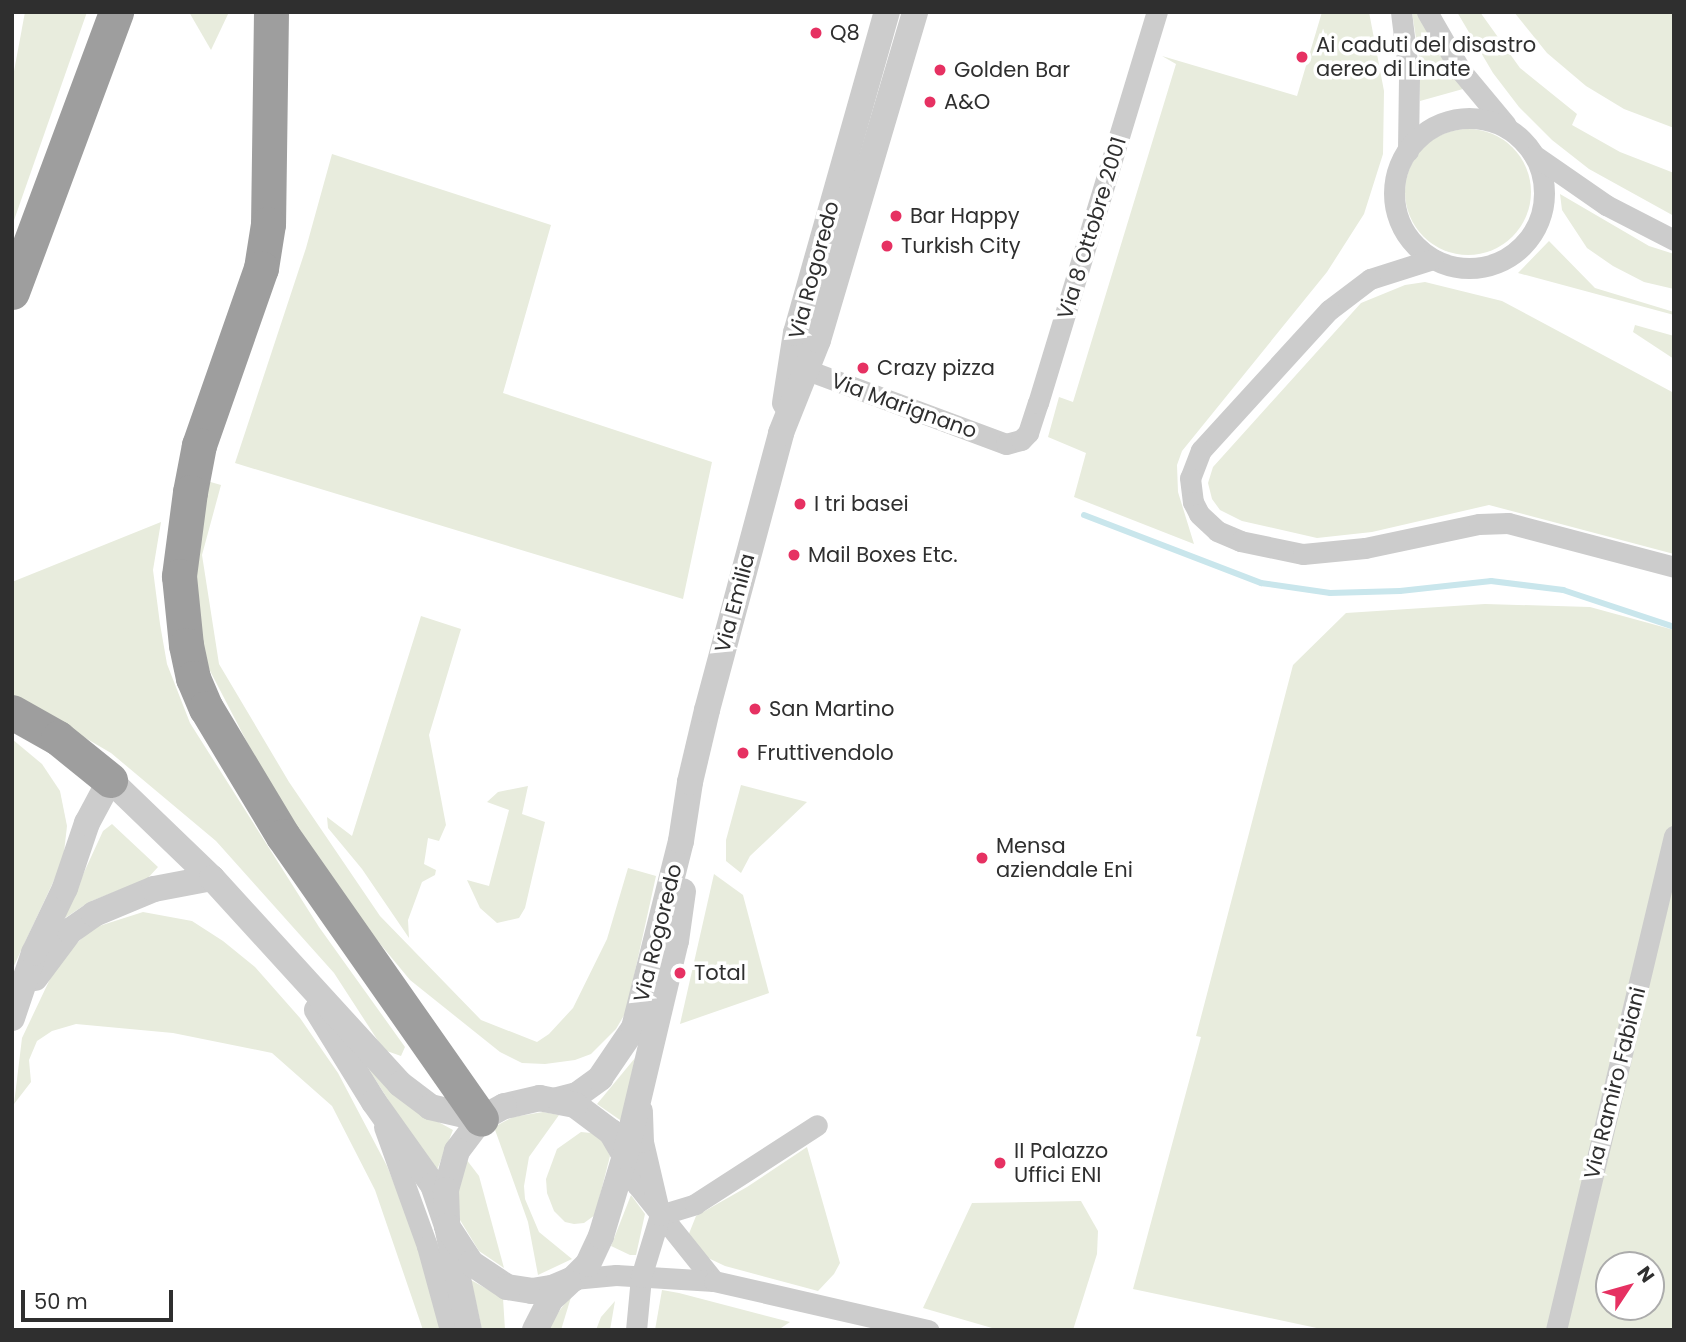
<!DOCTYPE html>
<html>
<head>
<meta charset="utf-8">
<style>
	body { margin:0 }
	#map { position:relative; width:1686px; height:1342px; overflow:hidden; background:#fff; font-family:Poppins,sans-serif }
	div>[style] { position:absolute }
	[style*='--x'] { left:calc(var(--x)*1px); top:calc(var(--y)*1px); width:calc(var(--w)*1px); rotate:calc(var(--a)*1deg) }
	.green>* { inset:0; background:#e8ecdd }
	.round { border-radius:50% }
	.stream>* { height:6px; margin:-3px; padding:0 3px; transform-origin:3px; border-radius:3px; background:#c9e6ec }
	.minor>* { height:21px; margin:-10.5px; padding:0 10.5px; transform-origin:10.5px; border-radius:10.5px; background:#ccc }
	.minor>.ring { margin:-10.5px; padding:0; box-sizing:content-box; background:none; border:21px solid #ccc; border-radius:50% }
	.tertiary>* { height:26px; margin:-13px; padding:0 13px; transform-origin:13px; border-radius:13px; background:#ccc }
	.trunk>* { height:35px; margin:-17.5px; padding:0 17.5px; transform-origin:17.5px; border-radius:17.5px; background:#9e9e9e }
	.dots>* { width:19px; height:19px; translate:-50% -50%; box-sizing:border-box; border:4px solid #fff; border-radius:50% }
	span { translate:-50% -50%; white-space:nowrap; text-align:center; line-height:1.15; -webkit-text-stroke:7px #fff; paint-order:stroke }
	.poi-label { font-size:21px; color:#2f2f2f }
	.left { translate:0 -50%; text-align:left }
	.street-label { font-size:21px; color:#2f2f2f }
	.frame { position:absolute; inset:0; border:14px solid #2f2f2f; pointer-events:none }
	.north { position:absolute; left:1595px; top:1251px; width:70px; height:70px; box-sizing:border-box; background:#fff; border:2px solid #acacac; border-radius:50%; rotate:54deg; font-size:19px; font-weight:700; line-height:28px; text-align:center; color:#2f2f2f }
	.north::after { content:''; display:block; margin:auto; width:24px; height:32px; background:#e63162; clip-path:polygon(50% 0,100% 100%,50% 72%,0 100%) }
	.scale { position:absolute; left:21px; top:1290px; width:152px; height:32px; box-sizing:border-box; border:4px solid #2f2f2f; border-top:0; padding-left:9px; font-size:21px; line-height:24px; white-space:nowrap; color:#2f2f2f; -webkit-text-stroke:5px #fff; paint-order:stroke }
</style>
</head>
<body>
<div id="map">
	<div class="green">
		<i style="clip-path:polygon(25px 12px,87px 12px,12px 226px,12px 82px)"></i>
		<i style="clip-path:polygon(189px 12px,229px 12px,211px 50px)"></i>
		<i style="clip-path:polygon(1322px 12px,1369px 12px,1384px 91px,1383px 154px,1364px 214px,1327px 272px,1182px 451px,1177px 465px,1178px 492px,1194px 544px,1074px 497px,1086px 453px,1048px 437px,1059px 397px,1073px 402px,1176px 64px,1162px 56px,1297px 96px)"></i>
		<i style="clip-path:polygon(1412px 12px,1419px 12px,1463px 89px,1420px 101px,1419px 58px)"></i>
		<i style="clip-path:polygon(1457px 12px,1480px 12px,1520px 68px,1577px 114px,1572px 125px,1620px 152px,1674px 173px,1674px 216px,1589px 169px,1552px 140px,1519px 107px,1493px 73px)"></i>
		<i style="clip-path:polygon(1514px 12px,1674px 12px,1674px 128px,1624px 109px,1586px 86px,1547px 53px)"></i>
		<i class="round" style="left:1405px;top:129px;width:126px;height:126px"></i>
		<i style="clip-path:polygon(332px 154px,551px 225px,503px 393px,712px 462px,683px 599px,235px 463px,306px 248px)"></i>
		<i style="clip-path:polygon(1560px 194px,1649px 246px,1674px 254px,1674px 289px,1644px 282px,1613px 266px,1587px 248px,1562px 210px)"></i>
		<i style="clip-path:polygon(1549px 241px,1595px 288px,1674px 312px,1674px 315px,1518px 273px)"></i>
		<i style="clip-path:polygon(1425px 282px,1502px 301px,1674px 393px,1674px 554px,1489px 505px,1372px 532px,1317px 538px,1242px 521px,1220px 510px,1212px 499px,1208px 483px,1213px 467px,1361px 303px,1405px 285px)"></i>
		<i style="clip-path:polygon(1635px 325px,1674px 336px,1674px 359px,1633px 332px)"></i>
		<i style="clip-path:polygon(207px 481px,221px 485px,202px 555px,219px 664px,289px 782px,380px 916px,481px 1020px,537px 1042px,549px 1034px,573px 1008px,607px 939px,628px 868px,656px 876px,626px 1012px,616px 1029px,591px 1054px,575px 1060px,545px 1064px,522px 1063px,500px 1052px,410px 980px,343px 899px,262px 771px,208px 667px,195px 629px,191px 553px)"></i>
		<i style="clip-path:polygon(161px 522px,153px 570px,160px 624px,167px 664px,190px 723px,319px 927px,405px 1047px,401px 1056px,384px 1050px,334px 973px,216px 841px,111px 753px,12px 695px,12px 582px)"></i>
		<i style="clip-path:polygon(evenodd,1485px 604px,1590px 607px,1674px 630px,1674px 1330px,1326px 1330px,1133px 1289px,1201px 1037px,1196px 1036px,1293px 665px,1346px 613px,1485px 604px,1609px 1265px,1651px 1265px,1651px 1307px,1609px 1307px,1609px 1265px)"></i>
		<i style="clip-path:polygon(421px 616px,461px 629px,429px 735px,446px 825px,439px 841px,428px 838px,424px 864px,436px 870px,435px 875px,422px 882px,408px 920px,409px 938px,362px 869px,328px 828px,327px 817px,352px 836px)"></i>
		<i style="clip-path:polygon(12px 739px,42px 764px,60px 791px,67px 826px,63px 861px,12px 970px)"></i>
		<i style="clip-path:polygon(741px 785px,807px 802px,750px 856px,741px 873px,726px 861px,726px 840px)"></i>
		<i style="clip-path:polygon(528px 786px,522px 814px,545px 822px,525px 908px,519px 918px,497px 923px,480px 908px,467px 880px,489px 886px,509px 810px,487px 802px,498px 792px)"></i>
		<i style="clip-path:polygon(112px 824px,158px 867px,147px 879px,89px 902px,62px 920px,103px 831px)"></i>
		<i style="clip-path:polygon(714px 874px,743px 895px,769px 993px,680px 1024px)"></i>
		<i style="clip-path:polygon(143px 912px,192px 921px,223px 941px,255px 967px,300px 1018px,338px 1073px,387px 1166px,430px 1273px,442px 1330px,423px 1330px,375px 1190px,332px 1106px,272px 1053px,173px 1033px,76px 1024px,52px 1031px,37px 1041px,29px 1060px,31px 1082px,14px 1104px,22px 1038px,59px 960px,93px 928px)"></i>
		<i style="clip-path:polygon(635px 1058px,622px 1119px,620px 1120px,597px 1104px)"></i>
		<i style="clip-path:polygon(365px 1063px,422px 1113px,453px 1130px,437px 1170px,421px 1152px)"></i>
		<i style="clip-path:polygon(543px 1112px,559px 1115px,529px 1157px,524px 1186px,525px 1199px,539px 1232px,572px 1259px,538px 1275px,528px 1222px,494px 1127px,513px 1117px)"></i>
		<i style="clip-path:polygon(581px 1132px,591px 1133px,602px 1139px,610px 1156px,595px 1215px,584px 1223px,574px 1224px,565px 1222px,554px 1211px,547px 1193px,546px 1179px,557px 1149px)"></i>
		<i style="clip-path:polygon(807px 1147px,840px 1263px,834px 1274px,818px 1291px,725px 1266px,704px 1256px,688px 1236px,696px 1216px,747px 1187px)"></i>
		<i style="clip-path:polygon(466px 1159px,479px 1176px,504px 1268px,479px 1251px,460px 1220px,457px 1194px)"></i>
		<i style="clip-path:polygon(631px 1195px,645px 1214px,636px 1255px,630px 1255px,611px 1246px)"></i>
		<i style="clip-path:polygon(1081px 1201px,1098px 1231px,1097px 1254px,1073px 1330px,999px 1330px,923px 1308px,972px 1203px)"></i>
		<i style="clip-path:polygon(471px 1280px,503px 1298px,505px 1330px,482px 1330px)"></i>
		<i style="clip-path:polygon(662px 1290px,679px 1293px,790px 1322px,778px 1330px,655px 1330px)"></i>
		<i style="clip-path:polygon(572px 1294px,561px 1330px,548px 1330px,557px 1314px)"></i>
		<i style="clip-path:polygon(615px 1301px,610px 1330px,596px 1330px,601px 1317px)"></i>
	</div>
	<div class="stream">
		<i style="--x:1084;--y:515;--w:190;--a:21"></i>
		<i style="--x:1261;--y:583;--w:70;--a:8.2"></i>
		<i style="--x:1330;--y:593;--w:70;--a:-1.6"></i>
		<i style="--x:1400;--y:591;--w:92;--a:-6.3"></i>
		<i style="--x:1491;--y:581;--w:73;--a:7.1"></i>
		<i style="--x:1563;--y:590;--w:117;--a:18.4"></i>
	</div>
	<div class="minor">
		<i style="--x:1401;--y:12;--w:66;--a:83.1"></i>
		<i style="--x:1409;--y:78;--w:73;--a:90.8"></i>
		<i style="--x:1427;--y:12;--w:68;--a:60"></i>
		<i style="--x:1461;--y:71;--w:70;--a:50.2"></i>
		<i class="ring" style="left:1394px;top:118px;width:129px;height:129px"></i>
		<i style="--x:1534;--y:155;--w:88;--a:34.8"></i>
		<i style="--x:1606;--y:205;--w:76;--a:27.2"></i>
		<i style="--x:1433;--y:259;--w:66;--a:162.4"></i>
		<i style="--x:1370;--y:279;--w:51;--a:142.9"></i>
		<i style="--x:1329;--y:310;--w:190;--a:132.4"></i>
		<i style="--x:1201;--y:450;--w:30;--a:111"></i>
		<i style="--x:1190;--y:478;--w:24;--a:83"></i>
		<i style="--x:1193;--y:502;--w:13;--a:63"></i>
		<i style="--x:1199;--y:514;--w:25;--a:43"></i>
		<i style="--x:1217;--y:531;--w:25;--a:23"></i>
		<i style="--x:1240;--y:541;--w:64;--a:11.7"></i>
		<i style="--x:1303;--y:554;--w:62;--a:-5.5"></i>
		<i style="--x:1365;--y:548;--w:116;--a:-11.9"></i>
		<i style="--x:1479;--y:524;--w:29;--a:-2"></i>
		<i style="--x:1508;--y:523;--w:172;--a:14.8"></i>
		<i style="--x:791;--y:364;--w:229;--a:20.4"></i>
		<i style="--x:1006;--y:444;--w:16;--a:-15"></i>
		<i style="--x:1021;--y:440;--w:10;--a:-45"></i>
		<i style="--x:1028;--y:433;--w:32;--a:-72"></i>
		<i style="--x:1038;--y:403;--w:409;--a:-73.1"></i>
		<i style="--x:384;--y:1127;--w:127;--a:70.1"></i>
		<i style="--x:427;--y:1246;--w:87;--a:74.7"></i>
		<i style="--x:625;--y:1156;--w:31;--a:68"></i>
		<i style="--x:637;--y:1185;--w:123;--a:51.3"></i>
		<i style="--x:660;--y:1215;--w:37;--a:-17"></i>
		<i style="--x:695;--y:1204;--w:145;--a:-32.9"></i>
		<i style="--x:573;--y:1279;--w:43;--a:-5.3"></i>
		<i style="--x:616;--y:1275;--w:98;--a:3.5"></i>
		<i style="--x:714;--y:1281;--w:220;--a:12.9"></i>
		<i style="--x:636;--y:1330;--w:53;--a:-84.6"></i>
		<i style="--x:641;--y:1277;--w:65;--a:-73"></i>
		<i style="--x:660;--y:1215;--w:75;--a:-103.1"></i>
		<i style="--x:643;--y:1142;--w:32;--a:-92"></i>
		<i style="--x:1556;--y:1330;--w:508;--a:-76.57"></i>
	</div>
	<div class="tertiary">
		<i style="--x:785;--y:403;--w:71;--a:-81.1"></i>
		<i style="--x:796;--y:333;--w:334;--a:-74.2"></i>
		<i style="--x:35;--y:978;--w:59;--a:-53.3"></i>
		<i style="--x:70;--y:931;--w:29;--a:-35"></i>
		<i style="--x:94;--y:914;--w:65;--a:-22.6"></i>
		<i style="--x:154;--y:889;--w:59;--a:-10.7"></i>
		<i style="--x:317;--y:1010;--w:108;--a:58.2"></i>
		<i style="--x:374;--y:1102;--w:102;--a:54.6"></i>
		<i style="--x:433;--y:1185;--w:43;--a:71.1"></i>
		<i style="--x:447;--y:1226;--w:106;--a:78.1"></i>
		<i style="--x:12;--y:1018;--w:69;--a:-71.3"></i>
		<i style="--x:34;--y:953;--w:72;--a:-64.5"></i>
		<i style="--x:65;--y:888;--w:69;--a:-71.3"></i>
		<i style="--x:87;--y:823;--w:49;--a:-61.9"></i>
		<i style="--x:110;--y:780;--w:141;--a:43.9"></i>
		<i style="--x:212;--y:878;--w:279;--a:47.6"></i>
		<i style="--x:400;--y:1084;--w:38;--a:37"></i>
		<i style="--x:430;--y:1107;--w:52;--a:13.2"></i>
		<i style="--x:557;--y:1100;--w:21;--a:-14"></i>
		<i style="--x:577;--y:1095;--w:29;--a:-36"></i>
		<i style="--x:600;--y:1078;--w:60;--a:-55.8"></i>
		<i style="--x:634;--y:1028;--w:193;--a:-75.9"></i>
		<i style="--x:681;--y:841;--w:60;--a:-81.3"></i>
		<i style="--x:690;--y:782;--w:74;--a:-76.7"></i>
		<i style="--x:707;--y:710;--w:287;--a:-75"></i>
		<i style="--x:781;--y:433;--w:100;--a:-68.3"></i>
		<i style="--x:818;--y:340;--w:342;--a:-73.5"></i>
		<i style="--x:625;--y:1156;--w:28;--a:-120"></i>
		<i style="--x:611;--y:1132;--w:45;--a:-143.1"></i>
		<i style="--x:575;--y:1105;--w:36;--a:-169"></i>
		<i style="--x:540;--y:1098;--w:37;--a:167"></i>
		<i style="--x:504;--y:1106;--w:26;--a:151"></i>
		<i style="--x:481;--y:1119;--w:40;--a:127"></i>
		<i style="--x:457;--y:1151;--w:41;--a:105.8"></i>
		<i style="--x:446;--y:1190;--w:36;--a:88"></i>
		<i style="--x:447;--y:1226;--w:44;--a:57"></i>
		<i style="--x:471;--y:1263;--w:43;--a:33.7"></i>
		<i style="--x:507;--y:1287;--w:25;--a:9"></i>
		<i style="--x:532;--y:1291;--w:20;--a:-9"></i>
		<i style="--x:552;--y:1288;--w:23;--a:-23"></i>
		<i style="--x:573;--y:1279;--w:21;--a:-45"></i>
		<i style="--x:588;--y:1264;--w:31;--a:-65"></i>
		<i style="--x:601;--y:1236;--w:84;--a:-73.3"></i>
		<i style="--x:625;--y:1156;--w:221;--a:-76.7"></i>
		<i style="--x:676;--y:941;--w:50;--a:-82"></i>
		<i style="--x:535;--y:1330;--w:34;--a:-63"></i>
		<i style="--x:550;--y:1300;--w:25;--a:-43"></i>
	</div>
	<div class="trunk">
		<i style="--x:271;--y:12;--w:212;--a:90.8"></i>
		<i style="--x:268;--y:224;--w:45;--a:99"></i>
		<i style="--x:261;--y:268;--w:188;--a:109.3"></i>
		<i style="--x:199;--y:445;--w:48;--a:100.8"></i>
		<i style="--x:190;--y:492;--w:85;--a:97.5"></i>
		<i style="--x:179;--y:576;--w:69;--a:84.2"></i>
		<i style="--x:186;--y:645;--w:34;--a:78"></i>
		<i style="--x:193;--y:678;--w:33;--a:67"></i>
		<i style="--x:206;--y:708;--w:149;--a:59"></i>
		<i style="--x:283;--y:836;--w:345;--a:55"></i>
		<i style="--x:12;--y:292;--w:299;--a:-69.6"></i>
		<i style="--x:12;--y:712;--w:53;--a:29.5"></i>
		<i style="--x:58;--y:738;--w:67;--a:38.9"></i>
	</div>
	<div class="dots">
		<i style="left:816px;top:33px;background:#e63162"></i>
		<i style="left:1302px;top:57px;background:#e63162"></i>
		<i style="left:940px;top:70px;background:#e63162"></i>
		<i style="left:930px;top:102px;background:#e63162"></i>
		<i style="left:896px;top:216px;background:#e63162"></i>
		<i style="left:887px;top:246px;background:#e63162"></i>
		<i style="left:863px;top:368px;background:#e63162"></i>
		<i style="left:800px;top:504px;background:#e63162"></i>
		<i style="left:794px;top:555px;background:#e63162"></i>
		<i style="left:755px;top:709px;background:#e63162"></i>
		<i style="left:743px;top:753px;background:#e63162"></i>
		<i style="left:982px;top:858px;background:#e63162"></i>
		<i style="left:680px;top:973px;background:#e63162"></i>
		<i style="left:1000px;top:1163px;background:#e63162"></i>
	</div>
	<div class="poi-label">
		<span class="left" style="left:830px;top:33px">Q8</span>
		<span class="left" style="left:1316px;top:57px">Ai caduti del disastro<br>aereo di Linate</span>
		<span class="left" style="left:954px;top:70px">Golden Bar</span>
		<span class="left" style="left:944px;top:102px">A&amp;O</span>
		<span class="left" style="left:910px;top:216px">Bar Happy</span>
		<span class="left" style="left:901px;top:246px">Turkish City</span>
		<span class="left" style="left:877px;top:368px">Crazy pizza</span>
		<span class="left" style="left:814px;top:504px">I tri basei</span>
		<span class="left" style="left:808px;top:555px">Mail Boxes Etc.</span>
		<span class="left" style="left:769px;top:709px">San Martino</span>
		<span class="left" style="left:757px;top:753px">Fruttivendolo</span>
		<span class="left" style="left:996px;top:858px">Mensa<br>aziendale Eni</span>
		<span class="left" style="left:694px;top:973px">Total</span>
		<span class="left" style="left:1014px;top:1163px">II Palazzo<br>Uffici ENI</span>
	</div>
	<div class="street-label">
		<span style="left:1092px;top:228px;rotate:-73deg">Via 8 Ottobre 2001</span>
		<span style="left:814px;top:270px;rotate:-75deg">Via Rogoredo</span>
		<span style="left:904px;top:406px;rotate:20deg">Via Marignano</span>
		<span style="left:735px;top:603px;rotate:-75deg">Via Emilia</span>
		<span style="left:658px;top:933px;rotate:-76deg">Via Rogoredo</span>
		<span style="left:1615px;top:1083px;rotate:-76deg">Via Ramiro Fabiani</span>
	</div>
	<div class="frame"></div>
	<div class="north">N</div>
	<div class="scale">50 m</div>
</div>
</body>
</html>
